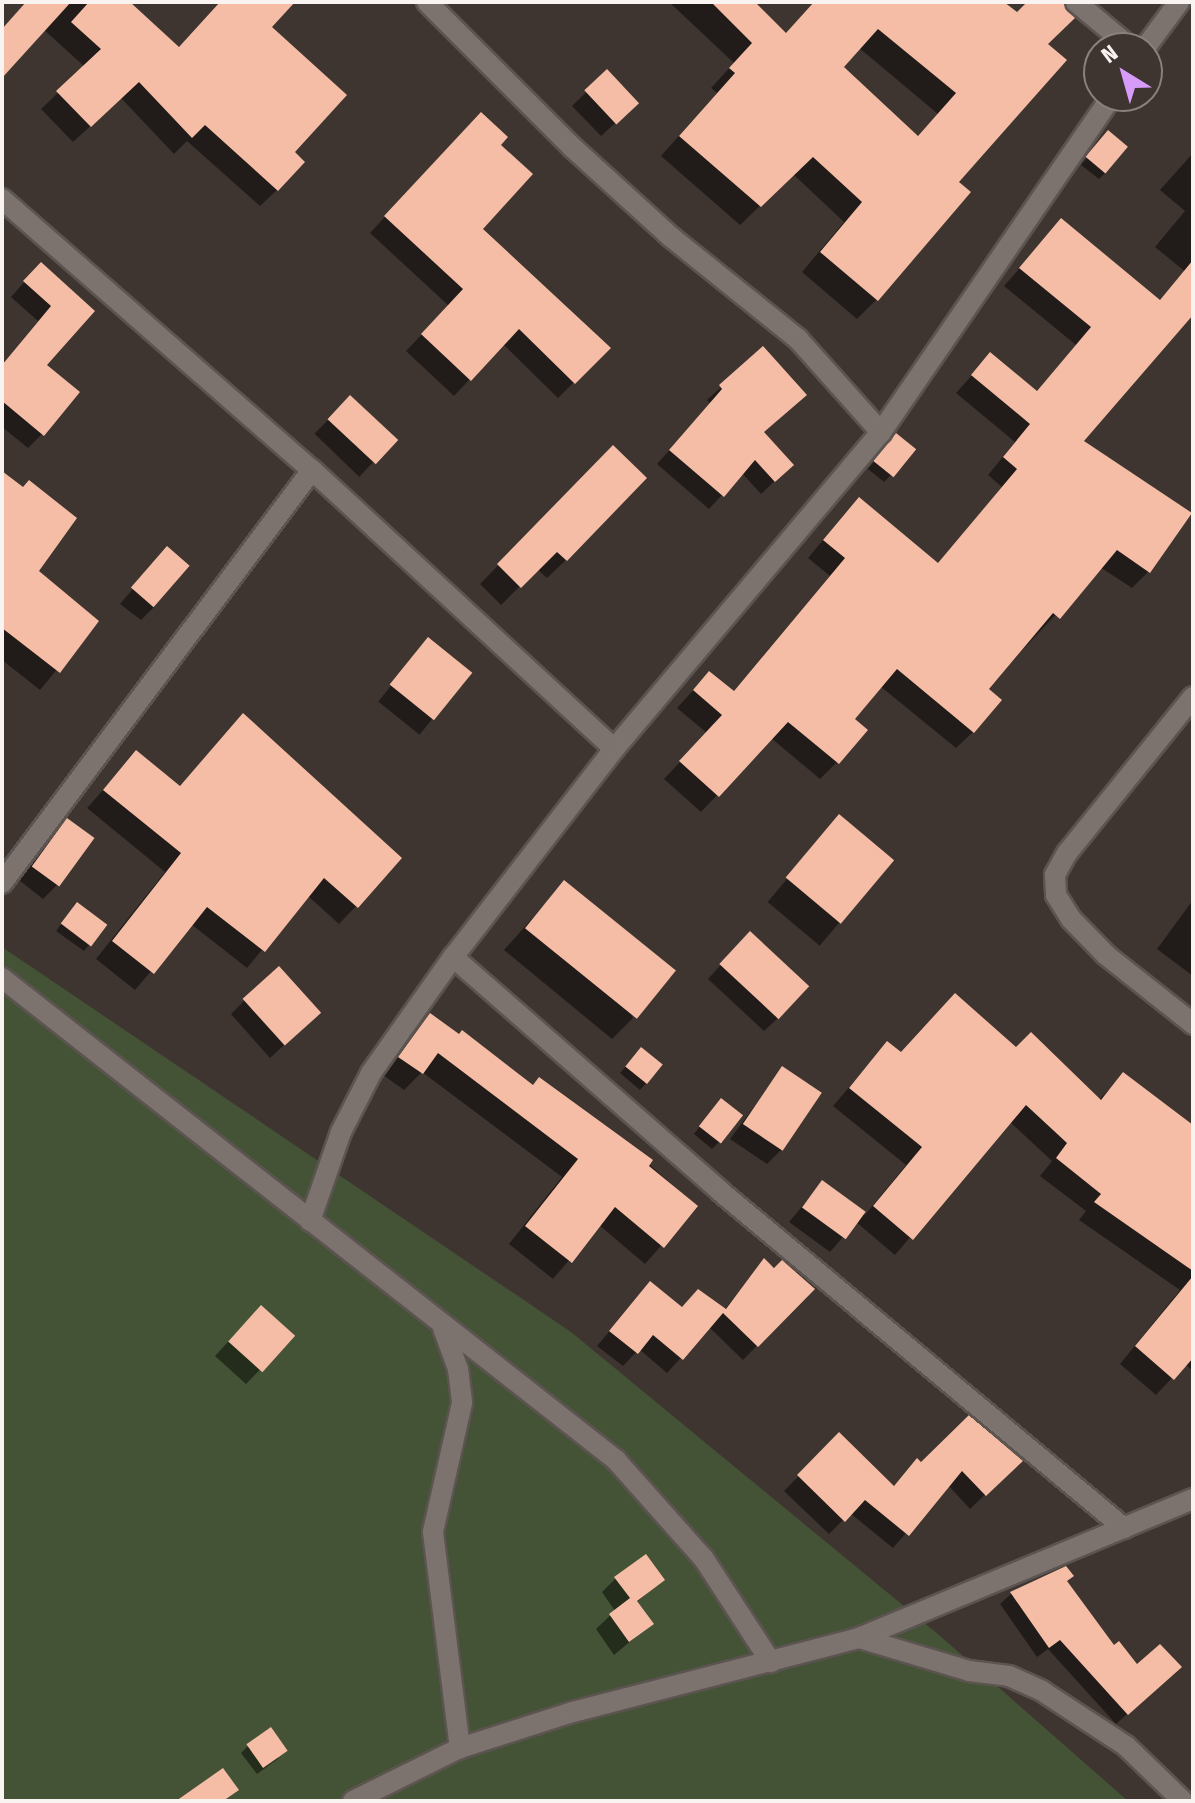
<!DOCTYPE html>
<html>
<head>
<meta charset="utf-8">
<style>
	body { margin:0 }
	#map { position:relative; width:1195px; height:1803px; overflow:hidden; background:#3e3531; font-family:"Fira Sans Condensed",sans-serif }
	div>[style] { position:absolute }
	[style*='--x'] { left:calc(var(--x)*1px); top:calc(var(--y)*1px); width:calc(var(--w)*1px); rotate:calc(var(--a)*1deg) }
	.green>* { inset:0; background:#445336 }
	.shadow>* { inset:0; background:#0007; transform-origin:0 0 }
	.building>* { inset:0; background:#f5bda5; transform-origin:0 0 }
	.roads { filter:drop-shadow(2px 0 #5c5450) drop-shadow(-2px 0 #5c5450) drop-shadow(0 2px #5c5450) drop-shadow(0 -2px #5c5450) }
	.minor>* { height:20px; margin:-10px; padding:0 10px; transform-origin:10px; border-radius:10px; background:#7d736e }
	span { translate:-50% -50%; white-space:nowrap; text-align:center; line-height:1.15; -webkit-text-stroke:8px #3e3531; paint-order:stroke }
	.frame { position:absolute; inset:0; border:4px solid #f9f3f1; pointer-events:none }
	.north { position:absolute; left:1083px; top:32px; width:80px; height:80px; box-sizing:border-box; background:#3e3531; border:2px solid #89817e; border-radius:50%; rotate:323deg; font-size:22px; font-weight:700; line-height:32px; text-align:center; color:#f9f3f1 }
	.north::after { content:''; display:block; margin:auto; width:28px; height:36px; background:#d79bf9; clip-path:polygon(50% 0,100% 100%,50% 72%,0 100%) }
</style>
</head>
<body>
<div id="map">
	<div class="green">
		<i style="clip-path:polygon(2px 947px,571px 1332px,939px 1635px,1128px 1801px,2px 1801px)"></i>
	</div>
	<div class="shadow">
		<i style="clip-path:polygon(28px 2px,124px 2px,178px 49px,222px 2px,292px 2px,269px 27px,292px 153px,277px 190px,260px 206px,187px 141px,174px 154px,121px 98px,73px 142px,41px 109px,85px 67px,43px 29px,2px 75px,2px 30px)"></i>
		<i style="clip-path:polygon(evenodd,669px 2px,751px 2px,785px 35px,815px 2px,1001px 2px,1017px 15px,1030px 2px,1059px 2px,1045px 44px,876px 300px,857px 319px,802px 272px,844px 222px,793px 174px,740px 225px,661px 156px,717px 93px,711px 88px,734px 63px,669px 2px,858px 47px,938px 114px,917px 137px,841px 67px,858px 47px)"></i>
		<i style="clip-path:polygon(607px 72px,623px 116px,601px 136px,572px 106px)"></i>
		<i style="clip-path:polygon(465px 130px,498px 145px,480px 229px,609px 348px,558px 398px,503px 344px,454px 396px,406px 351px,449px 306px,370px 233px)"></i>
		<i style="clip-path:polygon(1102px 140px,1105px 173px,1099px 179px,1081px 165px)"></i>
		<i style="clip-path:polygon(1193px 153px,1193px 278px,1155px 247px,1185px 211px,1160px 190px)"></i>
		<i style="clip-path:polygon(1061px 221px,1182px 325px,1081px 441px,1149px 571px,1132px 588px,1100px 567px,986px 689px,973px 732px,956px 748px,880px 686px,852px 719px,837px 762px,820px 779px,771px 738px,701px 812px,664px 779px,707px 733px,677px 708px,709px 673px,732px 693px,830px 576px,808px 558px,842px 517px,859px 500px,937px 565px,1002px 487px,988px 475px,1015px 442px,956px 393px,990px 355px,1036px 392px,1076px 345px,1004px 286px)"></i>
		<i style="clip-path:polygon(27px 279px,93px 312px,44px 365px,42px 434px,28px 448px,2px 427px,2px 365px,38px 321px,11px 297px)"></i>
		<i style="clip-path:polygon(763px 349px,762px 433px,778px 478px,761px 494px,742px 473px,709px 509px,657px 464px,711px 404px,707px 400px)"></i>
		<i style="left:350px;top:397px;width:62px;height:51px;rotate:44deg"></i>
		<i style="clip-path:polygon(890px 442px,891px 475px,884px 482px,868px 469px)"></i>
		<i style="clip-path:polygon(613px 448px,566px 560px,547px 578px,537px 569px,501px 605px,480px 584px)"></i>
		<i style="clip-path:polygon(2px 474px,36px 571px,96px 622px,40px 690px,2px 660px)"></i>
		<i style="clip-path:polygon(167px 549px,155px 606px,141px 620px,120px 604px)"></i>
		<i style="left:428px;top:640px;width:53px;height:79px;rotate:39deg"></i>
		<i style="clip-path:polygon(243px 716px,356px 906px,339px 924px,307px 895px,247px 968px,191px 924px,135px 990px,96px 959px,165px 872px,87px 808px,136px 753px,179px 787px)"></i>
		<i style="left:839px;top:817px;width:68px;height:111px;rotate:40deg"></i>
		<i style="clip-path:polygon(68px 820px,57px 885px,43px 899px,19px 880px)"></i>
		<i style="clip-path:polygon(564px 883px,633px 1018px,612px 1039px,504px 950px)"></i>
		<i style="clip-path:polygon(1193px 900px,1193px 976px,1157px 949px)"></i>
		<i style="clip-path:polygon(71px 911px,90px 944px,84px 951px,56px 931px)"></i>
		<i style="clip-path:polygon(736px 948px,778px 1018px,764px 1031px,708px 979px)"></i>
		<i style="clip-path:polygon(245px 1000px,304px 1027px,270px 1058px,231px 1014px)"></i>
		<i style="clip-path:polygon(430px 1015px,532px 1087px,605px 1125px,696px 1206px,645px 1264px,599px 1225px,553px 1279px,509px 1244px,562px 1177px,422px 1072px,404px 1090px,383px 1075px)"></i>
		<i style="clip-path:polygon(887px 1043px,900px 1054px,1016px 1050px,1099px 1100px,1123px 1075px,1193px 1128px,1193px 1371px,1185px 1364px,1156px 1395px,1120px 1364px,1180px 1290px,1079px 1220px,1086px 1211px,1040px 1176px,1052px 1161px,1009px 1121px,895px 1255px,856px 1222px,830px 1252px,789px 1222px,822px 1183px,865px 1215px,906px 1165px,833px 1106px)"></i>
		<i style="clip-path:polygon(635px 1056px,646px 1083px,640px 1090px,620px 1073px)"></i>
		<i style="clip-path:polygon(782px 1069px,781px 1150px,767px 1164px,730px 1139px)"></i>
		<i style="clip-path:polygon(715px 1107px,719px 1142px,712px 1149px,694px 1134px)"></i>
		<i style="clip-path:polygon(764px 1261px,812px 1289px,743px 1360px,709px 1327px,667px 1373px,639px 1349px,623px 1366px,597px 1346px,650px 1283px,682px 1309px,724px 1310px)"></i>
		<i style="clip-path:polygon(247px 1321px,293px 1336px,246px 1384px,215px 1356px)"></i>
		<i style="clip-path:polygon(839px 1435px,893px 1487px,917px 1461px,1020px 1461px,970px 1509px,948px 1485px,893px 1548px,850px 1513px,829px 1534px,784px 1491px)"></i>
		<i style="clip-path:polygon(1066px 1568px,1065px 1581px,1114px 1648px,1137px 1667px,1168px 1678px,1116px 1724px,1048px 1649px,1037px 1657px,1000px 1604px,1011px 1594px)"></i>
		<i style="clip-path:polygon(616px 1578px,662px 1580px,636px 1603px,651px 1624px,614px 1655px,596px 1629px,615px 1611px,602px 1592px)"></i>
		<i style="clip-path:polygon(248px 1746px,279px 1758px,257px 1774px,241px 1753px)"></i>
	</div>
	<div class="building">
		<i style="clip-path:polygon(26px 2px,71px 2px,2px 78px,2px 29px)"></i>
		<i style="clip-path:polygon(89px 2px,130px 2px,179px 47px,220px 2px,295px 2px,272px 27px,347px 95px,295px 152px,305px 162px,278px 191px,205px 125px,192px 138px,139px 82px,91px 127px,56px 91px,101px 49px,71px 22px)"></i>
		<i style="clip-path:polygon(evenodd,711px 2px,755px 2px,786px 33px,814px 2px,1004px 2px,1017px 12px,1027px 2px,1063px 2px,1075px 18px,1048px 44px,1067px 60px,959px 182px,971px 192px,878px 301px,820px 252px,862px 202px,813px 157px,761px 207px,679px 136px,735px 73px,729px 68px,752px 43px,711px 2px,878px 29px,956px 93px,918px 136px,844px 67px,878px 29px)"></i>
		<i style="left:607px;top:69px;width:47px;height:31px;rotate:47deg"></i>
		<i style="clip-path:polygon(481px 112px,508px 137px,501px 145px,533px 174px,483px 229px,611px 348px,575px 384px,519px 329px,471px 381px,421px 334px,463px 289px,384px 216px)"></i>
		<i style="left:1108px;top:130px;width:26px;height:35px;rotate:40deg"></i>
		<i style="clip-path:polygon(1061px 218px,1160px 300px,1193px 260px,1193px 315px,1084px 441px,1192px 513px,1150px 573px,1117px 550px,1060px 619px,1053px 613px,989px 689px,1002px 700px,974px 733px,897px 669px,855px 719px,868px 730px,839px 764px,788px 722px,719px 797px,679px 761px,722px 715px,693px 690px,709px 671px,734px 691px,845px 558px,823px 540px,859px 497px,938px 563px,1017px 469px,1003px 457px,1030px 424px,971px 375px,990px 352px,1037px 391px,1091px 327px,1019px 268px)"></i>
		<i style="clip-path:polygon(41px 262px,95px 311px,47px 365px,80px 392px,44px 436px,2px 401px,2px 365px,51px 306px,23px 281px)"></i>
		<i style="clip-path:polygon(763px 346px,807px 395px,764px 432px,794px 465px,775px 482px,755px 460px,724px 497px,669px 450px,722px 389px,719px 385px)"></i>
		<i style="left:350px;top:395px;width:66px;height:33px;rotate:43deg"></i>
		<i style="left:896px;top:433px;width:26px;height:36px;rotate:39deg"></i>
		<i style="clip-path:polygon(613px 445px,647px 478px,567px 561px,557px 552px,521px 588px,497px 564px)"></i>
		<i style="clip-path:polygon(2px 471px,23px 487px,29px 480px,77px 518px,39px 571px,99px 621px,60px 673px,2px 628px)"></i>
		<i style="left:167px;top:546px;width:30px;height:55px;rotate:41deg"></i>
		<i style="left:428px;top:637px;width:57px;height:61px;rotate:39deg"></i>
		<i style="clip-path:polygon(243px 713px,402px 858px,358px 908px,324px 878px,265px 952px,207px 907px,154px 974px,112px 941px,181px 853px,103px 790px,136px 750px,180px 786px)"></i>
		<i style="left:839px;top:814px;width:72px;height:83px;rotate:40deg"></i>
		<i style="left:67px;top:818px;width:34px;height:60px;rotate:36deg"></i>
		<i style="left:564px;top:880px;width:144px;height:62px;rotate:39deg"></i>
		<i style="left:77px;top:902px;width:38px;height:27px;rotate:37deg"></i>
		<i style="left:750px;top:931px;width:81px;height:45px;rotate:43deg"></i>
		<i style="left:279px;top:966px;width:63px;height:49px;rotate:48deg"></i>
		<i style="clip-path:polygon(955px 993px,1016px 1047px,1031px 1032px,1101px 1100px,1123px 1072px,1193px 1125px,1193px 1271px,1094px 1202px,1101px 1194px,1056px 1158px,1067px 1143px,1026px 1105px,913px 1240px,873px 1206px,922px 1147px,849px 1088px,887px 1041px,901px 1052px)"></i>
		<i style="clip-path:polygon(430px 1013px,459px 1034px,462px 1030px,533px 1085px,539px 1077px,653px 1160px,649px 1166px,698px 1206px,664px 1248px,615px 1207px,572px 1263px,525px 1226px,578px 1159px,438px 1053px,423px 1074px,398px 1057px)"></i>
		<i style="left:641px;top:1047px;width:28px;height:25px;rotate:39deg"></i>
		<i style="left:782px;top:1066px;width:48px;height:70px;rotate:34deg"></i>
		<i style="left:721px;top:1098px;width:28px;height:36px;rotate:38deg"></i>
		<i style="left:822px;top:1180px;width:54px;height:34px;rotate:36deg"></i>
		<i style="clip-path:polygon(764px 1258px,774px 1268px,782px 1260px,815px 1289px,758px 1347px,723px 1313px,683px 1360px,653px 1335px,638px 1354px,609px 1331px,650px 1281px,682px 1307px,698px 1289px,726px 1309px)"></i>
		<i style="clip-path:polygon(1193px 1276px,1193px 1358px,1174px 1380px,1135px 1346px)"></i>
		<i style="left:261px;top:1305px;width:46px;height:49px;rotate:42deg"></i>
		<i style="clip-path:polygon(969px 1415px,1023px 1461px,986px 1496px,962px 1471px,909px 1536px,865px 1500px,845px 1522px,797px 1475px,839px 1432px,894px 1486px,917px 1458px,921px 1462px)"></i>
		<i style="clip-path:polygon(646px 1554px,665px 1580px,637px 1601px,654px 1624px,629px 1642px,609px 1614px,630px 1598px,614px 1577px)"></i>
		<i style="clip-path:polygon(1066px 1566px,1074px 1576px,1067px 1581px,1114px 1645px,1119px 1641px,1137px 1664px,1160px 1644px,1182px 1667px,1128px 1715px,1060px 1640px,1049px 1648px,1010px 1592px)"></i>
		<i style="left:271px;top:1727px;width:29px;height:30px;rotate:55deg"></i>
		<i style="clip-path:polygon(223px 1768px,239px 1790px,223px 1801px,176px 1801px)"></i>
	</div>
	<div class="roads">
		<div class="minor">
			<i style="--x:427;--y:2;--w:205;--a:45"></i>
			<i style="--x:572;--y:147;--w:134;--a:42.3"></i>
			<i style="--x:671;--y:237;--w:163;--a:38.8"></i>
			<i style="--x:798;--y:339;--w:125;--a:48.3"></i>
			<i style="--x:1076;--y:2;--w:72;--a:39.9"></i>
			<i style="--x:1145;--y:48;--w:57;--a:-53.5"></i>
			<i style="--x:1112;--y:96;--w:408;--a:124.5"></i>
			<i style="--x:881;--y:432;--w:414;--a:130.1"></i>
			<i style="--x:614;--y:749;--w:263;--a:127.7"></i>
			<i style="--x:453;--y:957;--w:356;--a:41.2"></i>
			<i style="--x:721;--y:1192;--w:525;--a:39.82"></i>
			<i style="--x:2;--y:199;--w:412;--a:41.2"></i>
			<i style="--x:312;--y:470;--w:411;--a:42.7"></i>
			<i style="--x:1193;--y:697;--w:201;--a:128.9"></i>
			<i style="--x:1067;--y:853;--w:25;--a:119"></i>
			<i style="--x:1055;--y:875;--w:20;--a:87"></i>
			<i style="--x:1056;--y:895;--w:28;--a:58"></i>
			<i style="--x:1071;--y:919;--w:50;--a:45.8"></i>
			<i style="--x:1106;--y:955;--w:111;--a:38.4"></i>
			<i style="--x:2;--y:883;--w:516;--a:-53.11"></i>
			<i style="--x:2;--y:978;--w:781;--a:38.13"></i>
			<i style="--x:616;--y:1460;--w:132;--a:48.4"></i>
			<i style="--x:704;--y:1559;--w:123;--a:57"></i>
			<i style="--x:310;--y:1221;--w:94;--a:-70.8"></i>
			<i style="--x:341;--y:1132;--w:66;--a:-63"></i>
			<i style="--x:371;--y:1073;--w:142;--a:-54.7"></i>
			<i style="--x:443;--y:1328;--w:44;--a:69.9"></i>
			<i style="--x:458;--y:1369;--w:34;--a:83"></i>
			<i style="--x:462;--y:1403;--w:132;--a:102.7"></i>
			<i style="--x:433;--y:1532;--w:218;--a:82.9"></i>
			<i style="--x:859;--y:1638;--w:115;--a:16.7"></i>
			<i style="--x:969;--y:1671;--w:40;--a:7.1"></i>
			<i style="--x:1009;--y:1676;--w:36;--a:24"></i>
			<i style="--x:1042;--y:1691;--w:100;--a:33.2"></i>
			<i style="--x:1126;--y:1746;--w:79;--a:44"></i>
			<i style="--x:353;--y:1801;--w:119;--a:-26.4"></i>
			<i style="--x:460;--y:1748;--w:119;--a:-17.7"></i>
			<i style="--x:573;--y:1712;--w:295;--a:-14.5"></i>
			<i style="--x:859;--y:1638;--w:362;--a:-22.6"></i>
		</div>
	</div>
	<div class="frame"></div>
	<div class="north">N</div>
</div>
</body>
</html>
